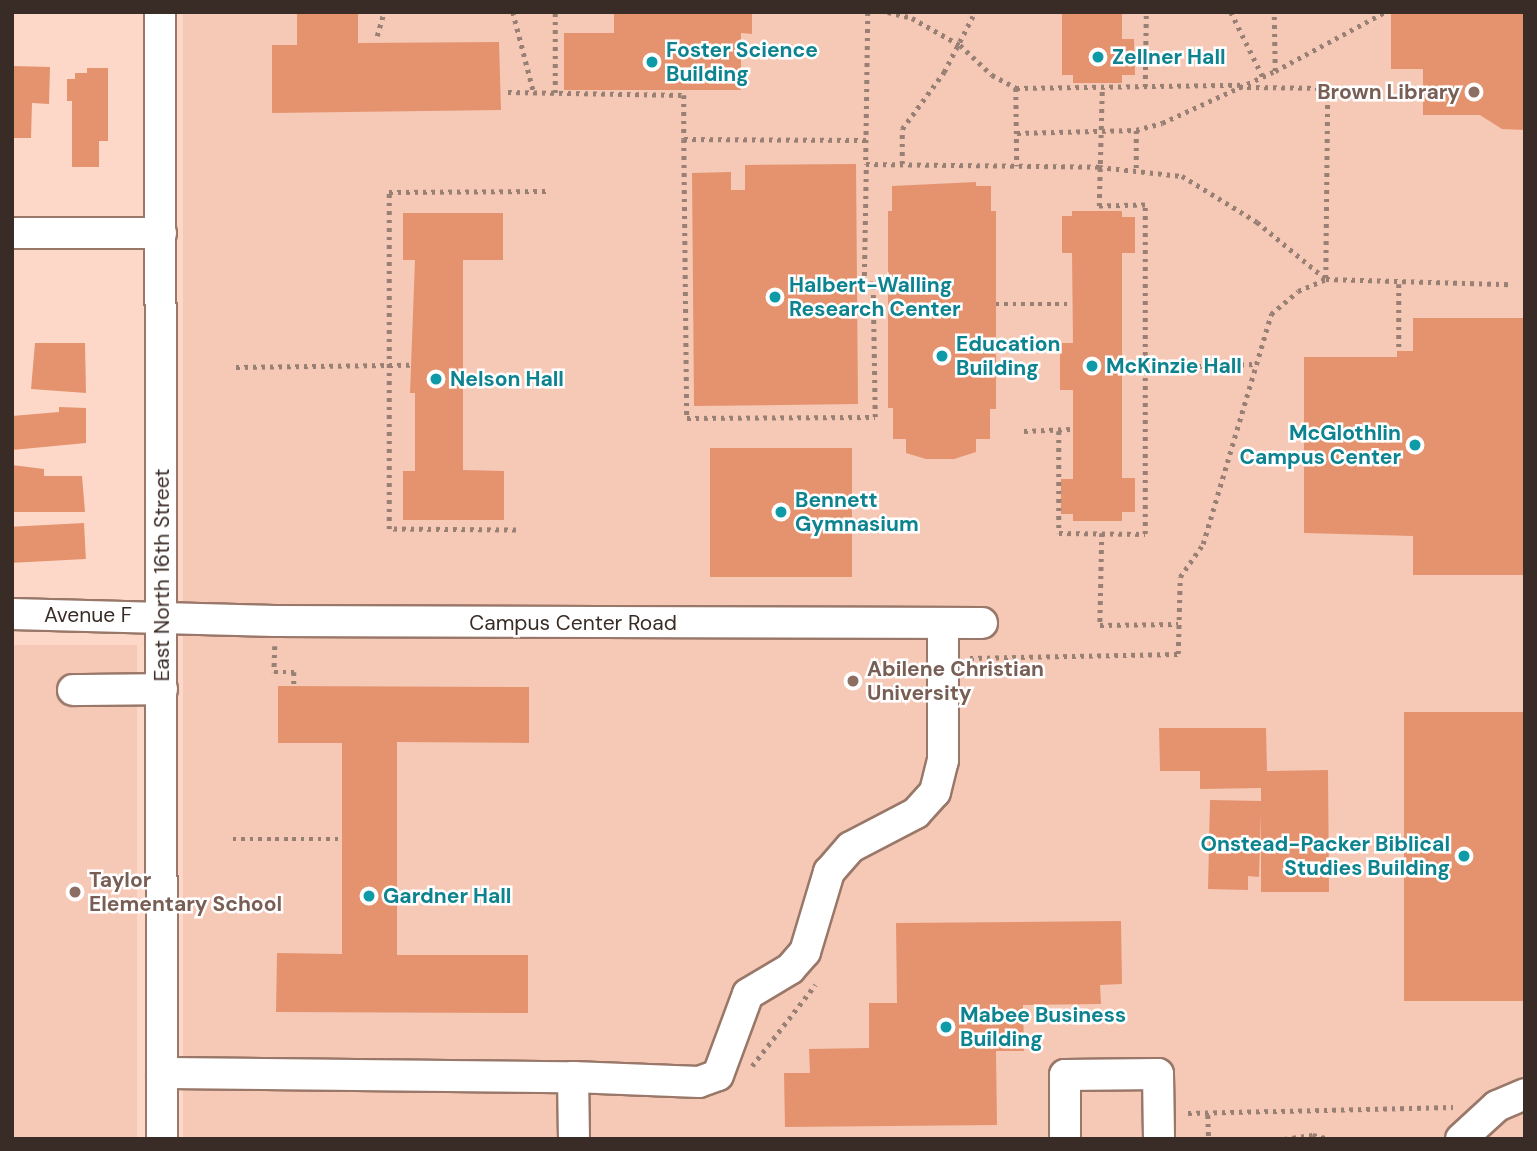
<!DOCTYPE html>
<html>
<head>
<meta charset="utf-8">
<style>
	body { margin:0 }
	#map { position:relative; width:1537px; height:1151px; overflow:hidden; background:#fdd8c8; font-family:"DM Sans",sans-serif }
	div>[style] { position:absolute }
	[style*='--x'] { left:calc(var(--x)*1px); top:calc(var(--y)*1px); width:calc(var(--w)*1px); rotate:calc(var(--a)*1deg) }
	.built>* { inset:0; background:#f5c9b6; transform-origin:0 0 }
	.building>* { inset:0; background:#e4936e; transform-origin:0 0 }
	.path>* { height:4.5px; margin-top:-2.25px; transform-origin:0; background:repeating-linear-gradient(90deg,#998075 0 3.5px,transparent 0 8.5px) }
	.roads { filter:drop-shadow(2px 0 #99786a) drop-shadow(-2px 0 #99786a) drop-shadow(0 2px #99786a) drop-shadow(0 -2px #99786a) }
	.minor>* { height:30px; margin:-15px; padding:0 15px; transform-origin:15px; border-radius:15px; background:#fff }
	.dots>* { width:19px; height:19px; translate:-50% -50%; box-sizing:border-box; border:4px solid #fff; border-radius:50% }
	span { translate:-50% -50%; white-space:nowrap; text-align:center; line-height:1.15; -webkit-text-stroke:5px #fff; paint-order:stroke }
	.culture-label { font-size:21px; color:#0d838f; font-weight:700 }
	.left { translate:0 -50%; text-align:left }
	.right { translate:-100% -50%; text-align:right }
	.education-label { font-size:21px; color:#785e54; font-weight:700 }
	.street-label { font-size:21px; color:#392b25 }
	.frame { position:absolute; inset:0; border:14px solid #392b25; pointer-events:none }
</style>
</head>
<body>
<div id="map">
	<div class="built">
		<i style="left:183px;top:12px;width:1342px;height:1127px"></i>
		<i style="left:12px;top:645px;width:125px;height:494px"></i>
	</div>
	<div class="building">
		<i style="clip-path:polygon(297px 12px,358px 12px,358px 43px,499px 42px,501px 110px,272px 113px,272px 45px,297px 45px)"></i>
		<i style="clip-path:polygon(614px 12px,752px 12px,752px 34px,741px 33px,741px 90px,564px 90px,564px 33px,614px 33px)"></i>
		<i style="clip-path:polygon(1062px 12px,1122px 12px,1122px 39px,1134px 39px,1135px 75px,1122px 75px,1122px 83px,1073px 83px,1073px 75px,1062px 75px)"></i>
		<i style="clip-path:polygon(1391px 12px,1525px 12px,1525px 130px,1502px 129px,1480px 115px,1423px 115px,1423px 69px,1391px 69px)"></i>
		<i style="clip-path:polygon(12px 66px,50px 67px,49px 104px,32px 103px,31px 138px,12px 138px)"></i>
		<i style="clip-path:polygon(87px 68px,108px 68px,108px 141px,99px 141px,99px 167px,72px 167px,72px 101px,67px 101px,67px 79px,75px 79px,75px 73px,87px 73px)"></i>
		<i style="clip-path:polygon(856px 164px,858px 404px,694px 406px,692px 173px,731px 172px,731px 190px,745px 190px,745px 165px)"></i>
		<i style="clip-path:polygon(976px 182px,976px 186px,991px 186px,991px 211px,996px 211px,996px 409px,990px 409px,990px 439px,976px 439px,976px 452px,954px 459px,926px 459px,906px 453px,906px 439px,893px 439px,893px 408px,888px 408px,888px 211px,892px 211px,892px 186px)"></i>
		<i style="clip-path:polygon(1072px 211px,1122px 211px,1122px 217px,1135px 217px,1135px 253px,1122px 253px,1122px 478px,1135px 478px,1135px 512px,1122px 512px,1122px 521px,1073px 521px,1073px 514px,1061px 514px,1061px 479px,1073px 479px,1073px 390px,1060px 390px,1060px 343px,1073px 343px,1072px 253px,1062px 253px,1062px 216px,1072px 216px)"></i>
		<i style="clip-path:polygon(403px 213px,503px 213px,503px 260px,463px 260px,463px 470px,504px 471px,504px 520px,403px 520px,403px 471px,415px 471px,415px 393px,410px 393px,415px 260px,403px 260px)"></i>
		<i style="clip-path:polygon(1413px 318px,1525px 318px,1525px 575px,1413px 575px,1413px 536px,1304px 533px,1304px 357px,1397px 357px,1397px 351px,1413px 351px)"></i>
		<i style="clip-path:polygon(35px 343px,85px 343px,86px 393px,31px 389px)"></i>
		<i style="clip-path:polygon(59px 407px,86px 408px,86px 443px,12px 450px,12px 416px,59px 412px)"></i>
		<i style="left:710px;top:448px;width:142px;height:129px"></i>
		<i style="clip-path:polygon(12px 465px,44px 469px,44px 476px,82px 476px,85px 512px,12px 512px)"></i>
		<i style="left:84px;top:523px;width:36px;height:72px;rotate:87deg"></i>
		<i style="clip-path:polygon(278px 686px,529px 687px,529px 743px,397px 742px,397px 955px,528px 955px,528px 1013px,276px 1012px,277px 953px,342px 954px,342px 743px,278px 743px)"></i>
		<i style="left:1404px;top:712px;width:121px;height:289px"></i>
		<i style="clip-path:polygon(1159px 728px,1266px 728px,1267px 771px,1328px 770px,1329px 892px,1261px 892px,1261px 813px,1259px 877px,1248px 876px,1248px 890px,1208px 889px,1210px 800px,1261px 801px,1261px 788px,1200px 789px,1200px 771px,1160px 771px)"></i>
		<i style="clip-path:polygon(1121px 921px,1122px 984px,1100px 985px,1101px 1004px,1023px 1005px,1024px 1051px,996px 1051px,997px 1125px,785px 1127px,784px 1073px,810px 1073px,809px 1049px,869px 1048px,869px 1003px,897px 1003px,896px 923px)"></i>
	</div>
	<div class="path">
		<i style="--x:513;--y:12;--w:84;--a:75.5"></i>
		<i style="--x:868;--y:12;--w:152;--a:90.8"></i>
		<i style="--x:866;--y:164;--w:233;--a:0.7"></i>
		<i style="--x:1099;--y:167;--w:83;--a:6.2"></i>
		<i style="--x:1182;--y:176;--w:88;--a:31.5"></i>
		<i style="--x:1257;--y:222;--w:89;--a:39.6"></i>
		<i style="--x:888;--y:12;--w:25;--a:14"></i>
		<i style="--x:912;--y:18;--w:55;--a:29.4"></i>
		<i style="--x:960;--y:45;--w:44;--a:43.2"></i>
		<i style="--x:992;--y:75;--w:27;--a:28"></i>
		<i style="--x:1016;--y:88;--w:226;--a:-0.8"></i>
		<i style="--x:1231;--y:12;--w:72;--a:63.8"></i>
		<i style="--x:377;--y:36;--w:25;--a:-74"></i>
		<i style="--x:1275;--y:71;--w:125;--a:-28.2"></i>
		<i style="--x:1145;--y:87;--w:75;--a:-89.2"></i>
		<i style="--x:1239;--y:87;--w:89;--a:0.6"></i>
		<i style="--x:1328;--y:88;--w:190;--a:90.6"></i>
		<i style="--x:1016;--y:88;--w:78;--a:89.3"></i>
		<i style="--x:508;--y:92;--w:176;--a:1"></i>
		<i style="--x:684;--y:95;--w:44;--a:90"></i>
		<i style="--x:684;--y:139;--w:183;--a:0.3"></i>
		<i style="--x:555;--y:93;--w:81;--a:-90"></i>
		<i style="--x:1017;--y:133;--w:119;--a:-1.4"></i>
		<i style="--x:684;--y:139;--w:279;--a:89.4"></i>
		<i style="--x:687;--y:418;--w:188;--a:-0.3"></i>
		<i style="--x:875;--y:417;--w:133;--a:-90.9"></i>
		<i style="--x:873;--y:284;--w:9;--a:180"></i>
		<i style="--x:864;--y:284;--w:120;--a:-89"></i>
		<i style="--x:902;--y:164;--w:35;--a:-90"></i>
		<i style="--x:902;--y:129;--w:71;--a:-53.6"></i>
		<i style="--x:944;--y:72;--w:68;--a:-62.7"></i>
		<i style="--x:1136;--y:168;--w:38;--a:-90"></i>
		<i style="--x:1136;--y:130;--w:27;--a:-15"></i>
		<i style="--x:1162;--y:123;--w:124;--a:-24.7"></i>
		<i style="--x:1275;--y:71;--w:59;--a:-91"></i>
		<i style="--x:1399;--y:284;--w:67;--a:90"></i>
		<i style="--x:996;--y:304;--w:73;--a:0"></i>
		<i style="--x:236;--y:367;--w:174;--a:-0.7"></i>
		<i style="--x:1147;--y:368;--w:107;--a:-2.1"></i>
		<i style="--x:1024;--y:431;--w:46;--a:-2.5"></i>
		<i style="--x:1059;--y:431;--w:102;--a:90"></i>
		<i style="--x:1059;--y:533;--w:86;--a:0.7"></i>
		<i style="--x:1145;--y:534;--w:329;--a:-90"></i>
		<i style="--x:1145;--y:205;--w:46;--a:178.8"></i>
		<i style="--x:1099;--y:206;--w:117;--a:-88.5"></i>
		<i style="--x:516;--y:530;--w:127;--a:-179.5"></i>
		<i style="--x:389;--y:529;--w:337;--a:-90"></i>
		<i style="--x:389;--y:192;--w:158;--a:-0.4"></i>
		<i style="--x:1102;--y:533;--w:92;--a:91.2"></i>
		<i style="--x:1100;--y:625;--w:78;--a:-0.7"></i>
		<i style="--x:275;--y:646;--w:26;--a:92"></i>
		<i style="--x:274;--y:672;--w:20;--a:0"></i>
		<i style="--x:294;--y:672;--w:14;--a:90"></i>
		<i style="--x:970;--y:658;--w:208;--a:-1.1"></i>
		<i style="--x:1178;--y:654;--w:77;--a:-88.5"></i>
		<i style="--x:1180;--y:577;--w:40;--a:-55.1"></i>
		<i style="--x:1203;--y:544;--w:240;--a:-73.5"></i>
		<i style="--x:1271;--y:314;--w:35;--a:-40"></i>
		<i style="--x:1298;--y:291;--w:30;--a:-23"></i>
		<i style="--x:1326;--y:279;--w:184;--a:1.6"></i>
		<i style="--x:233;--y:839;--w:109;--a:0"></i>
		<i style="--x:752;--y:1066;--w:103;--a:-52.1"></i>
		<i style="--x:1188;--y:1113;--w:265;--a:-1.3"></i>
		<i style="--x:1208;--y:1115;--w:24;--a:88"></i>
		<i style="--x:1284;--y:1139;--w:29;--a:-8"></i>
		<i style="--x:1313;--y:1135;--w:17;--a:13"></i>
	</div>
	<div class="roads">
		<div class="minor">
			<i style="--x:160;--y:12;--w:1127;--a:89.9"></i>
			<i style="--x:12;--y:233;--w:149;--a:0"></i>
			<i style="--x:12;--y:614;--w:263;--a:1.5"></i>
			<i style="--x:275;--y:621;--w:707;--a:0.16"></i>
			<i style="--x:73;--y:690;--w:89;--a:-0.6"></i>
			<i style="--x:162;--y:1073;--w:411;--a:0.6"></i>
			<i style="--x:574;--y:1139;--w:62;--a:-90.9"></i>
			<i style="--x:573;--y:1077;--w:126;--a:2.3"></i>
			<i style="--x:699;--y:1082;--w:20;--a:-20"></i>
			<i style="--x:718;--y:1075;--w:86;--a:-69.7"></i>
			<i style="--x:748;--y:994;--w:49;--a:-30.8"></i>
			<i style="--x:790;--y:969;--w:23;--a:-49"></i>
			<i style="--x:805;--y:952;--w:84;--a:-73.3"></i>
			<i style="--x:829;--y:872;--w:33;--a:-49"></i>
			<i style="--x:851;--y:847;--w:73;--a:-27.6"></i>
			<i style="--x:916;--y:813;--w:28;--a:-48"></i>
			<i style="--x:935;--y:792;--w:32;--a:-76"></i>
			<i style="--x:943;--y:761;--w:138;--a:-90"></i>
			<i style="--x:1065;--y:1139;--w:64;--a:-90"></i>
			<i style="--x:1065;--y:1075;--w:93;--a:-0.6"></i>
			<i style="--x:1158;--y:1074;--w:65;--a:89.1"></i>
			<i style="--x:1461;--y:1139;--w:49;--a:-42.5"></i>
			<i style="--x:1497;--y:1106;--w:30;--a:-23"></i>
		</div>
	</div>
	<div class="dots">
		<i style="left:1098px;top:57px;background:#0f9aa8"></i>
		<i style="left:652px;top:62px;background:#0f9aa8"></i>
		<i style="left:1474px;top:92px;background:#8d6e63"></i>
		<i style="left:775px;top:297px;background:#0f9aa8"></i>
		<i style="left:942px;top:356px;background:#0f9aa8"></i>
		<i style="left:1092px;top:366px;background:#0f9aa8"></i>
		<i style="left:436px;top:379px;background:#0f9aa8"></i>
		<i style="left:1415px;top:445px;background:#0f9aa8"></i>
		<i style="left:781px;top:512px;background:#0f9aa8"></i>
		<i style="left:853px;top:681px;background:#8d6e63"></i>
		<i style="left:1464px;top:856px;background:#0f9aa8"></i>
		<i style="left:75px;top:892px;background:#8d6e63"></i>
		<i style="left:369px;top:896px;background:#0f9aa8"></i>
		<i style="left:946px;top:1027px;background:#0f9aa8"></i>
	</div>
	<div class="culture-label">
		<span class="left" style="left:666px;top:62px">Foster Science<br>Building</span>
		<span class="left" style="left:1112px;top:57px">Zellner Hall</span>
		<span class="left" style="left:789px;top:297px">Halbert-Walling<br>Research Center</span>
		<span class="left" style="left:956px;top:356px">Education<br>Building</span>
		<span class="left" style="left:1106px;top:366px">McKinzie Hall</span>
		<span class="left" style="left:450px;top:379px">Nelson Hall</span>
		<span class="right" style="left:1401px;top:445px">McGlothlin<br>Campus Center</span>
		<span class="left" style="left:795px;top:512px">Bennett<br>Gymnasium</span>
		<span class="right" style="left:1450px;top:856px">Onstead-Packer Biblical<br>Studies Building</span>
		<span class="left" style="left:383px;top:896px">Gardner Hall</span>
		<span class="left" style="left:960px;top:1027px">Mabee Business<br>Building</span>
	</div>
	<div class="education-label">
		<span class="right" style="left:1460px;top:92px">Brown Library</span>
		<span class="left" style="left:867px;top:681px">Abilene Christian<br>University</span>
		<span class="left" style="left:89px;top:892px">Taylor<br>Elementary School</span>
	</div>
	<div class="street-label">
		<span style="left:162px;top:575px;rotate:-90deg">East North 16th Street</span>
		<span style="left:88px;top:615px">Avenue F</span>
		<span style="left:573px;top:623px">Campus Center Road</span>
	</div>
	<div class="frame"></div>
</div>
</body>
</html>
